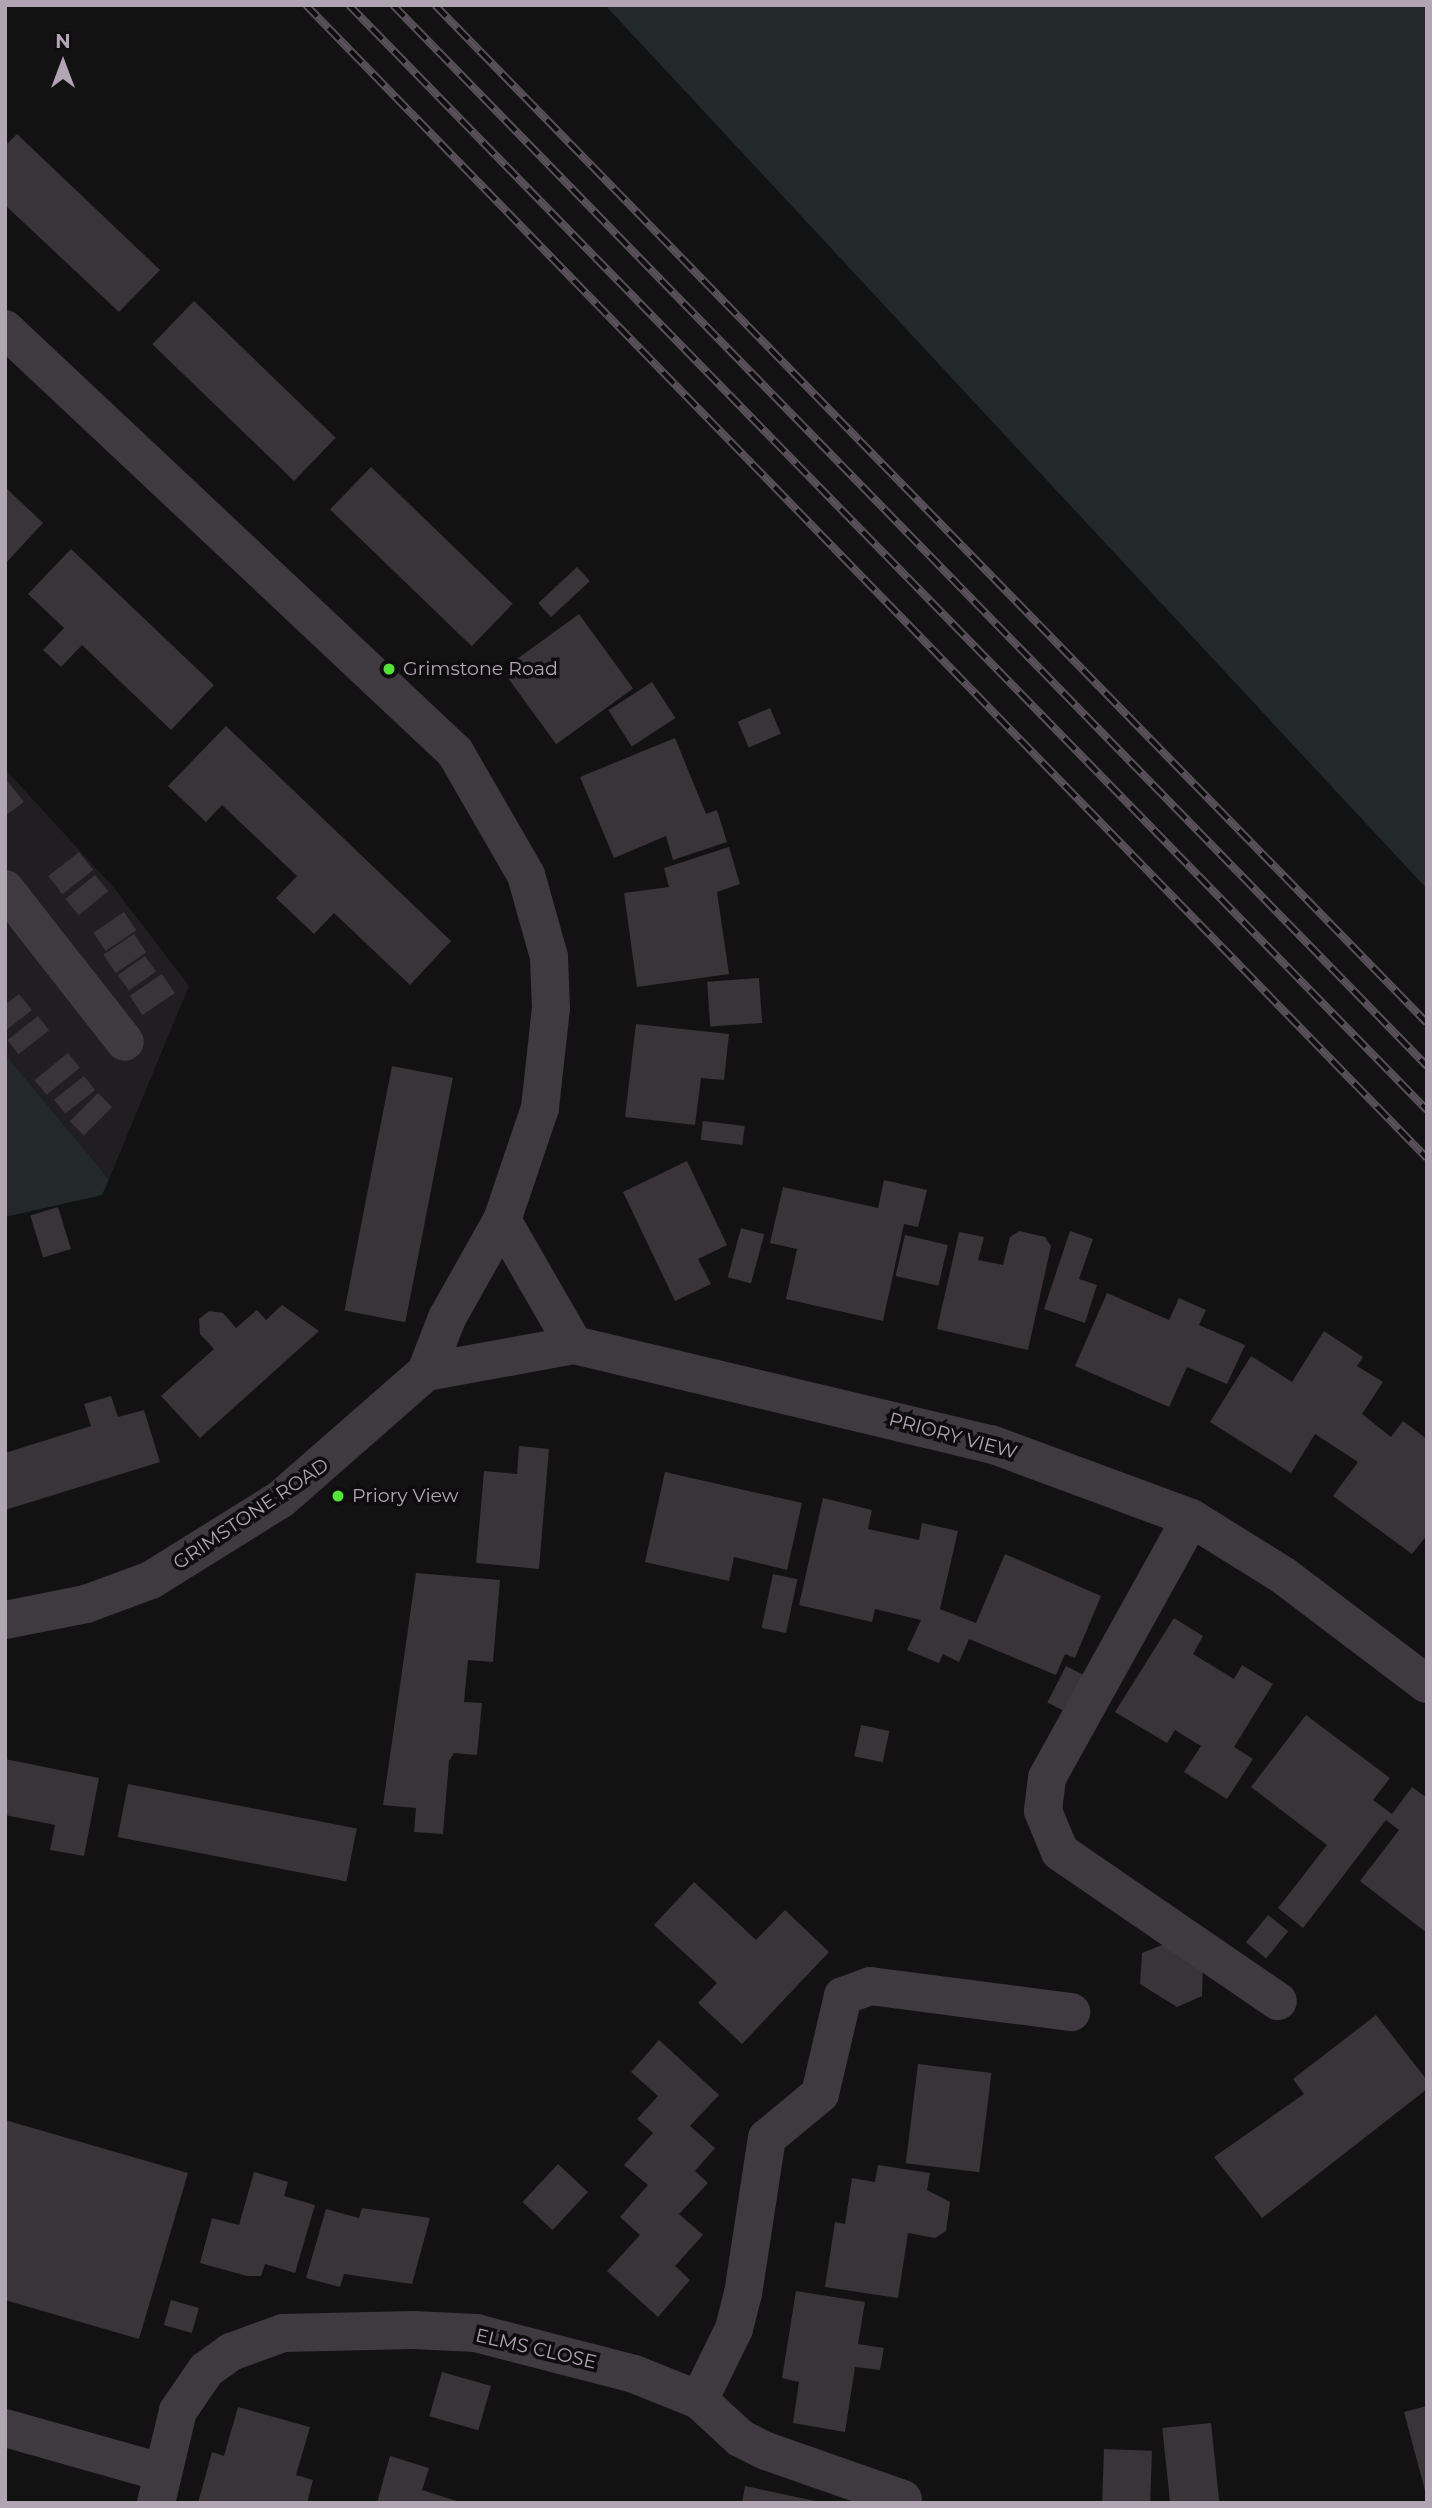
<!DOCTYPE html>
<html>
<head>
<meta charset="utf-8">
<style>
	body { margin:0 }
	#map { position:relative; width:1432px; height:2508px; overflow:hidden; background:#131213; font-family:Montserrat,sans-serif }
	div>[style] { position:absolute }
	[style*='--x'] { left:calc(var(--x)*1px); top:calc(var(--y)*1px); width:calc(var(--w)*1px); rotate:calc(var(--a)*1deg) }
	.built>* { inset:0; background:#201e20 }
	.green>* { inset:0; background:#23282b }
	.building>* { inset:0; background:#383438; transform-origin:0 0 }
	.minor>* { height:38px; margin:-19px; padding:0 19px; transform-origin:19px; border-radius:19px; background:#3f3a3f }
	.rail>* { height:8px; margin-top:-4px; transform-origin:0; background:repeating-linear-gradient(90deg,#0e0d0e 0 16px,#595159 0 32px); box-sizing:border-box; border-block:2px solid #595159 }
	.dots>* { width:19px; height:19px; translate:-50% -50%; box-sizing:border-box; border:4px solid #0e0d0e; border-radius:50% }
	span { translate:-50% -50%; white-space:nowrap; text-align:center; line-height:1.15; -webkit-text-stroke:7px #0e0d0e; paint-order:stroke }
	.poi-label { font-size:19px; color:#b1a4b3 }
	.left { translate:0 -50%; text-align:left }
	.street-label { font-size:19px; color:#b1a4b3 }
	.frame { position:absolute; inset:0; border:7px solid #b1a4b3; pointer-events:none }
	.north { position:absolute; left:28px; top:28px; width:70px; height:70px; -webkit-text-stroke:5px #0e0d0e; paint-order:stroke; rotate:0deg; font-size:19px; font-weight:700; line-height:28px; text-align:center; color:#b1a4b3 }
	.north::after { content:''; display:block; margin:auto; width:24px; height:32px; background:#b1a4b3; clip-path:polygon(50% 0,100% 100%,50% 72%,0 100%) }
</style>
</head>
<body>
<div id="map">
	<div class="built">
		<i style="clip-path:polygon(5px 769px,115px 889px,189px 986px,109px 1179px,5px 1054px)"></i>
	</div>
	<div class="green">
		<i style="clip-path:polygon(605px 5px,1427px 5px,1427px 889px)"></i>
		<i style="clip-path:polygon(5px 1054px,109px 1179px,102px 1195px,5px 1217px)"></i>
	</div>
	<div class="building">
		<i style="clip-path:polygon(17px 134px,160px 270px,119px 312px,5px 205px,5px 146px)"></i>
		<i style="left:194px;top:301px;width:197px;height:60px;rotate:44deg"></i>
		<i style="left:371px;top:467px;width:197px;height:59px;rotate:44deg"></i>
		<i style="clip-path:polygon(5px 487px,43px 523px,5px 564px)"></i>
		<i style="clip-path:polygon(71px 549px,214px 685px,171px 730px,82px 645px,61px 667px,43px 650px,64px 628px,28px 594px)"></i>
		<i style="left:577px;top:567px;width:19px;height:53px;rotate:47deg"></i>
		<i style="left:579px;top:614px;width:92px;height:95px;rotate:54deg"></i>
		<i style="left:652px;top:682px;width:43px;height:52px;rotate:57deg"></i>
		<i style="left:770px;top:708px;width:28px;height:35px;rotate:67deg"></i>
		<i style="clip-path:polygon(226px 726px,451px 941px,410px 985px,334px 913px,314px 934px,276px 898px,297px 876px,222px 805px,206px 822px,168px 786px)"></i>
		<i style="clip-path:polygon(675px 738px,706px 814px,717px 810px,727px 842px,673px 860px,666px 836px,614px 858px,580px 777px)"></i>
		<i style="clip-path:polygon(5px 778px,24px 802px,5px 816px)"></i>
		<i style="clip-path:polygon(729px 847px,740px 884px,717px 892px,729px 974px,637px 987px,624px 893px,669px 887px,664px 868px)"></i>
		<i style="left:79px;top:852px;width:23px;height:39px;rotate:52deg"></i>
		<i style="left:95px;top:875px;width:21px;height:38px;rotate:51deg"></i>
		<i style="left:124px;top:912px;width:22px;height:37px;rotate:56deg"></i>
		<i style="left:134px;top:934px;width:22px;height:37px;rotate:56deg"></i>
		<i style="left:145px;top:956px;width:19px;height:33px;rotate:55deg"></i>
		<i style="left:162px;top:974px;width:23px;height:39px;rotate:56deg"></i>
		<i style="left:759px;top:978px;width:45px;height:52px;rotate:86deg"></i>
		<i style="clip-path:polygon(19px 994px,32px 1010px,5px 1031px,5px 1005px)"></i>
		<i style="left:38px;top:1016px;width:18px;height:39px;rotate:52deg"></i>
		<i style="clip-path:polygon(636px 1024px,729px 1034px,724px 1080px,701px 1078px,695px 1125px,625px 1117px)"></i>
		<i style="left:68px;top:1053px;width:19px;height:43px;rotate:51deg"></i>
		<i style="left:392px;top:1066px;width:62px;height:249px;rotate:11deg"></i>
		<i style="left:84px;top:1076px;width:18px;height:38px;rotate:52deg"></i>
		<i style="left:98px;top:1093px;width:20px;height:40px;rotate:45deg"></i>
		<i style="left:703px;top:1121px;width:42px;height:19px;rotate:7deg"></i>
		<i style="clip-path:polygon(687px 1161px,727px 1245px,698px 1259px,711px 1284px,675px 1301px,623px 1192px)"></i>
		<i style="clip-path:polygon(884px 1180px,927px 1190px,918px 1227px,904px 1224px,883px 1321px,786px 1299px,797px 1249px,770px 1243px,783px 1187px,878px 1208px)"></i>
		<i style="left:58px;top:1207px;width:44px;height:29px;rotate:73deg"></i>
		<i style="left:741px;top:1228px;width:24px;height:51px;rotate:15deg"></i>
		<i style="clip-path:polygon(1019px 1231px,1045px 1237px,1051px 1246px,1028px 1350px,937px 1329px,959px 1232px,984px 1237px,978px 1260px,1003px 1265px,1010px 1237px)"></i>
		<i style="clip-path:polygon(1070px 1231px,1093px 1239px,1079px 1279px,1097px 1285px,1085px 1323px,1044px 1309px)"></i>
		<i style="left:905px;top:1235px;width:44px;height:42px;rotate:13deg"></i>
		<i style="clip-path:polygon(1107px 1293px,1169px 1320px,1179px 1298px,1206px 1310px,1199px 1325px,1245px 1345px,1227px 1384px,1187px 1367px,1169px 1407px,1075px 1366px)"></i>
		<i style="clip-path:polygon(282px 1305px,319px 1331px,200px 1438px,161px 1396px,214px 1349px,200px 1334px,199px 1319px,209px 1311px,223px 1313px,236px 1328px,257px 1310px,266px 1320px)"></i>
		<i style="clip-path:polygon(1324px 1331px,1363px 1357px,1357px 1366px,1383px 1382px,1362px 1414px,1391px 1437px,1403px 1421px,1427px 1439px,1427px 1535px,1412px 1554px,1333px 1496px,1358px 1462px,1315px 1434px,1291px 1473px,1210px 1422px,1251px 1356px,1292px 1382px)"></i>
		<i style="clip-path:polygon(111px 1396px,118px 1417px,144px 1410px,160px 1462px,5px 1510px,5px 1453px,91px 1426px,84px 1404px)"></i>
		<i style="clip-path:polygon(519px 1446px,549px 1449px,539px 1569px,476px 1563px,484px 1471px,517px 1474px)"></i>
		<i style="clip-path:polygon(665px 1472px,802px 1503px,787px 1570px,734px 1557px,729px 1581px,645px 1562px)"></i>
		<i style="clip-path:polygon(823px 1498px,872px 1510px,868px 1529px,919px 1540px,922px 1523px,958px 1531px,940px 1609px,976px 1623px,1005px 1554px,1101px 1596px,1075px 1658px,1065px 1654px,1056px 1675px,969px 1639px,959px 1662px,943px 1654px,939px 1663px,907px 1650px,921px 1620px,875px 1609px,872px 1622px,799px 1605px)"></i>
		<i style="clip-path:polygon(416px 1573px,500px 1580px,493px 1662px,468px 1660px,464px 1702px,482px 1703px,477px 1755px,454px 1753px,449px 1761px,443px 1834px,414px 1832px,416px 1808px,383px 1805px)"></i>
		<i style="left:773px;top:1574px;width:25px;height:55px;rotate:12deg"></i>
		<i style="clip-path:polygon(1174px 1618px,1203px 1636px,1193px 1654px,1234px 1679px,1242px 1665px,1273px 1684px,1234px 1747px,1253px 1759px,1227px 1799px,1184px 1772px,1201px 1746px,1175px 1730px,1167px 1743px,1115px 1712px)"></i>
		<i style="left:1066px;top:1666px;width:22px;height:41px;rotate:27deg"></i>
		<i style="clip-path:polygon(1306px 1715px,1390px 1778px,1373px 1800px,1392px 1814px,1412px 1787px,1427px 1798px,1427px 1933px,1360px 1881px,1399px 1830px,1386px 1820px,1303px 1928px,1278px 1908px,1327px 1845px,1251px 1787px)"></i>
		<i style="left:861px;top:1725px;width:29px;height:32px;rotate:12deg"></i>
		<i style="clip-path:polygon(5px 1759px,99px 1778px,84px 1856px,50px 1850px,55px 1825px,5px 1815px)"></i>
		<i style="left:128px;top:1784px;width:233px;height:54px;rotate:11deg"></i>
		<i style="clip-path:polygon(694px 1882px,756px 1940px,785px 1910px,829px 1952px,742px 2044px,698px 2003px,717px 1983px,654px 1925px)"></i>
		<i style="left:1268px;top:1915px;width:26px;height:35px;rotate:39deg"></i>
		<i style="clip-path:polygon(1167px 1943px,1203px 1967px,1202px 1996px,1177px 2007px,1140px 1984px,1142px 1953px)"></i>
		<i style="clip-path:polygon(1376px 2015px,1427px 2080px,1427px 2089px,1262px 2218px,1214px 2157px,1304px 2094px,1293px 2079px)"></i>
		<i style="clip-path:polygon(659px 2040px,719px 2095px,690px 2126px,715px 2148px,695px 2171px,708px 2183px,679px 2214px,703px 2235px,675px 2266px,690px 2280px,658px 2317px,607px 2271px,640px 2235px,620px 2217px,648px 2185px,624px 2165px,653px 2133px,637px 2119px,658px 2096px,631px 2072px)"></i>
		<i style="left:918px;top:2064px;width:74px;height:100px;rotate:7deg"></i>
		<i style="clip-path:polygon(5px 2120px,188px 2173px,139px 2339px,5px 2300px)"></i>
		<i style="left:558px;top:2164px;width:41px;height:52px;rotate:43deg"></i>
		<i style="clip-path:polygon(878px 2165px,930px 2173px,927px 2190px,950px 2202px,946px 2231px,935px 2238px,908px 2233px,898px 2298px,825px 2287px,835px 2222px,845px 2224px,852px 2178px,875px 2182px)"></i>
		<i style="clip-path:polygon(254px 2172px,288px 2182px,284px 2196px,315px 2205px,295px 2273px,265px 2264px,261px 2276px,247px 2276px,200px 2263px,212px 2218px,239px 2225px)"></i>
		<i style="clip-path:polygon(362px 2208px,430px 2218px,412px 2284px,344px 2274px,340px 2287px,306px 2278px,326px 2209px,359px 2218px)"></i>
		<i style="clip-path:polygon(796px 2291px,865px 2302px,858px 2344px,884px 2348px,880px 2370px,855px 2367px,845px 2432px,793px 2423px,799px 2382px,782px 2378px)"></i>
		<i style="left:171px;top:2300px;width:29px;height:26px;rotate:16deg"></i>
		<i style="left:442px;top:2372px;width:51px;height:46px;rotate:16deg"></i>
		<i style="clip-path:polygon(1427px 2406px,1427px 2494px,1426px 2494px,1404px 2412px)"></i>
		<i style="clip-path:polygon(238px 2407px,310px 2427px,296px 2475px,313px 2480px,307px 2503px,198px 2503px,212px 2452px,224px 2456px)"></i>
		<i style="left:1211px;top:2423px;width:81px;height:49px;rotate:84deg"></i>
		<i style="left:1104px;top:2449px;width:48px;height:54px;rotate:2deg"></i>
		<i style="clip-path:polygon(390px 2456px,429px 2468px,422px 2490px,463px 2503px,377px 2503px)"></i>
		<i style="clip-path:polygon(745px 2486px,820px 2502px,820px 2503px,742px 2503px)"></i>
	</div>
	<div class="minor">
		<i style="--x:5;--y:329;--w:618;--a:43.23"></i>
		<i style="--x:455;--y:752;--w:142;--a:60"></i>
		<i style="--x:526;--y:875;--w:85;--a:74.3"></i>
		<i style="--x:549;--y:957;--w:51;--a:87.8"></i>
		<i style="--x:551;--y:1008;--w:101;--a:96.3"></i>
		<i style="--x:540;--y:1108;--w:118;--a:108.7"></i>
		<i style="--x:502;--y:1220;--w:112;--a:119.3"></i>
		<i style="--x:447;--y:1318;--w:58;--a:111.3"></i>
		<i style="--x:426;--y:1372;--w:193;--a:138.8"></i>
		<i style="--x:281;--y:1499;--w:153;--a:148.1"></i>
		<i style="--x:151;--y:1580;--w:69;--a:159.7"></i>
		<i style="--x:86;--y:1604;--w:83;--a:168.8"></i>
		<i style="--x:5;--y:889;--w:194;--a:51.9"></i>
		<i style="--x:502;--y:1220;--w:144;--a:60.1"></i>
		<i style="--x:426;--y:1372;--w:150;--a:-10.3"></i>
		<i style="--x:574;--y:1345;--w:429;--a:13.4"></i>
		<i style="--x:991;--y:1444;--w:213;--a:20.3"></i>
		<i style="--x:1191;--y:1518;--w:110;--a:31.9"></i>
		<i style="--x:1284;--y:1576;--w:179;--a:37.1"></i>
		<i style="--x:1191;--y:1518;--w:297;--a:119"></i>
		<i style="--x:1047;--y:1778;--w:33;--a:97"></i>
		<i style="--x:1043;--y:1811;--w:44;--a:67.5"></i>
		<i style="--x:1060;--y:1852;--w:264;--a:34.4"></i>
		<i style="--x:699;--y:2400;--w:79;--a:-63.8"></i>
		<i style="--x:734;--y:2329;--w:36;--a:-76"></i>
		<i style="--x:743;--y:2294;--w:158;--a:-81.3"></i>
		<i style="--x:767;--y:2138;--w:69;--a:-39.7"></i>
		<i style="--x:820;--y:2094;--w:101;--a:-76.8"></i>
		<i style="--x:843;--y:1996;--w:29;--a:-20"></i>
		<i style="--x:870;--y:1986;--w:203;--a:7.4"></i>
		<i style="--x:5;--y:2428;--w:161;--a:15.8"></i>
		<i style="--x:156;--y:2503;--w:95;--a:-76.6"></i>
		<i style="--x:178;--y:2411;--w:50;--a:-55.7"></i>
		<i style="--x:206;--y:2370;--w:31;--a:-36"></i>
		<i style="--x:231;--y:2352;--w:55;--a:-20.1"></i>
		<i style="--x:283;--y:2333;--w:130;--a:-1.3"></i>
		<i style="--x:413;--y:2330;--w:63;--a:2.7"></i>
		<i style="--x:476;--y:2333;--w:163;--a:14.5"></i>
		<i style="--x:634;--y:2374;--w:70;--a:21.8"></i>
		<i style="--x:699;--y:2400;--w:56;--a:42.8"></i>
		<i style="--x:740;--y:2438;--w:29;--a:27"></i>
		<i style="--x:766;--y:2451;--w:145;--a:19.3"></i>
	</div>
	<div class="rail">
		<i style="--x:306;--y:5;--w:1608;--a:45.81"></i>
		<i style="--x:349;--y:5;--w:1544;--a:45.71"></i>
		<i style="--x:393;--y:5;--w:1482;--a:45.74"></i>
		<i style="--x:435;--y:5;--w:1421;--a:45.74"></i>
	</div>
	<div class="dots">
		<i style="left:389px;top:669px;background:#51e637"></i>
		<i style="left:338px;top:1496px;background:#51e637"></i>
	</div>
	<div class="poi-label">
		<span class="left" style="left:403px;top:669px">Grimstone Road</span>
		<span class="left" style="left:352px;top:1496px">Priory View</span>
	</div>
	<div class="street-label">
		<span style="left:953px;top:1436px;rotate:15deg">PRIORY VIEW</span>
		<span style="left:251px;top:1514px;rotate:-34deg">GRIMSTONE ROAD</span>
		<span style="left:536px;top:2349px;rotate:13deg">ELMS CLOSE</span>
	</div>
	<div class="frame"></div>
	<div class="north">N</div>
</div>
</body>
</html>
